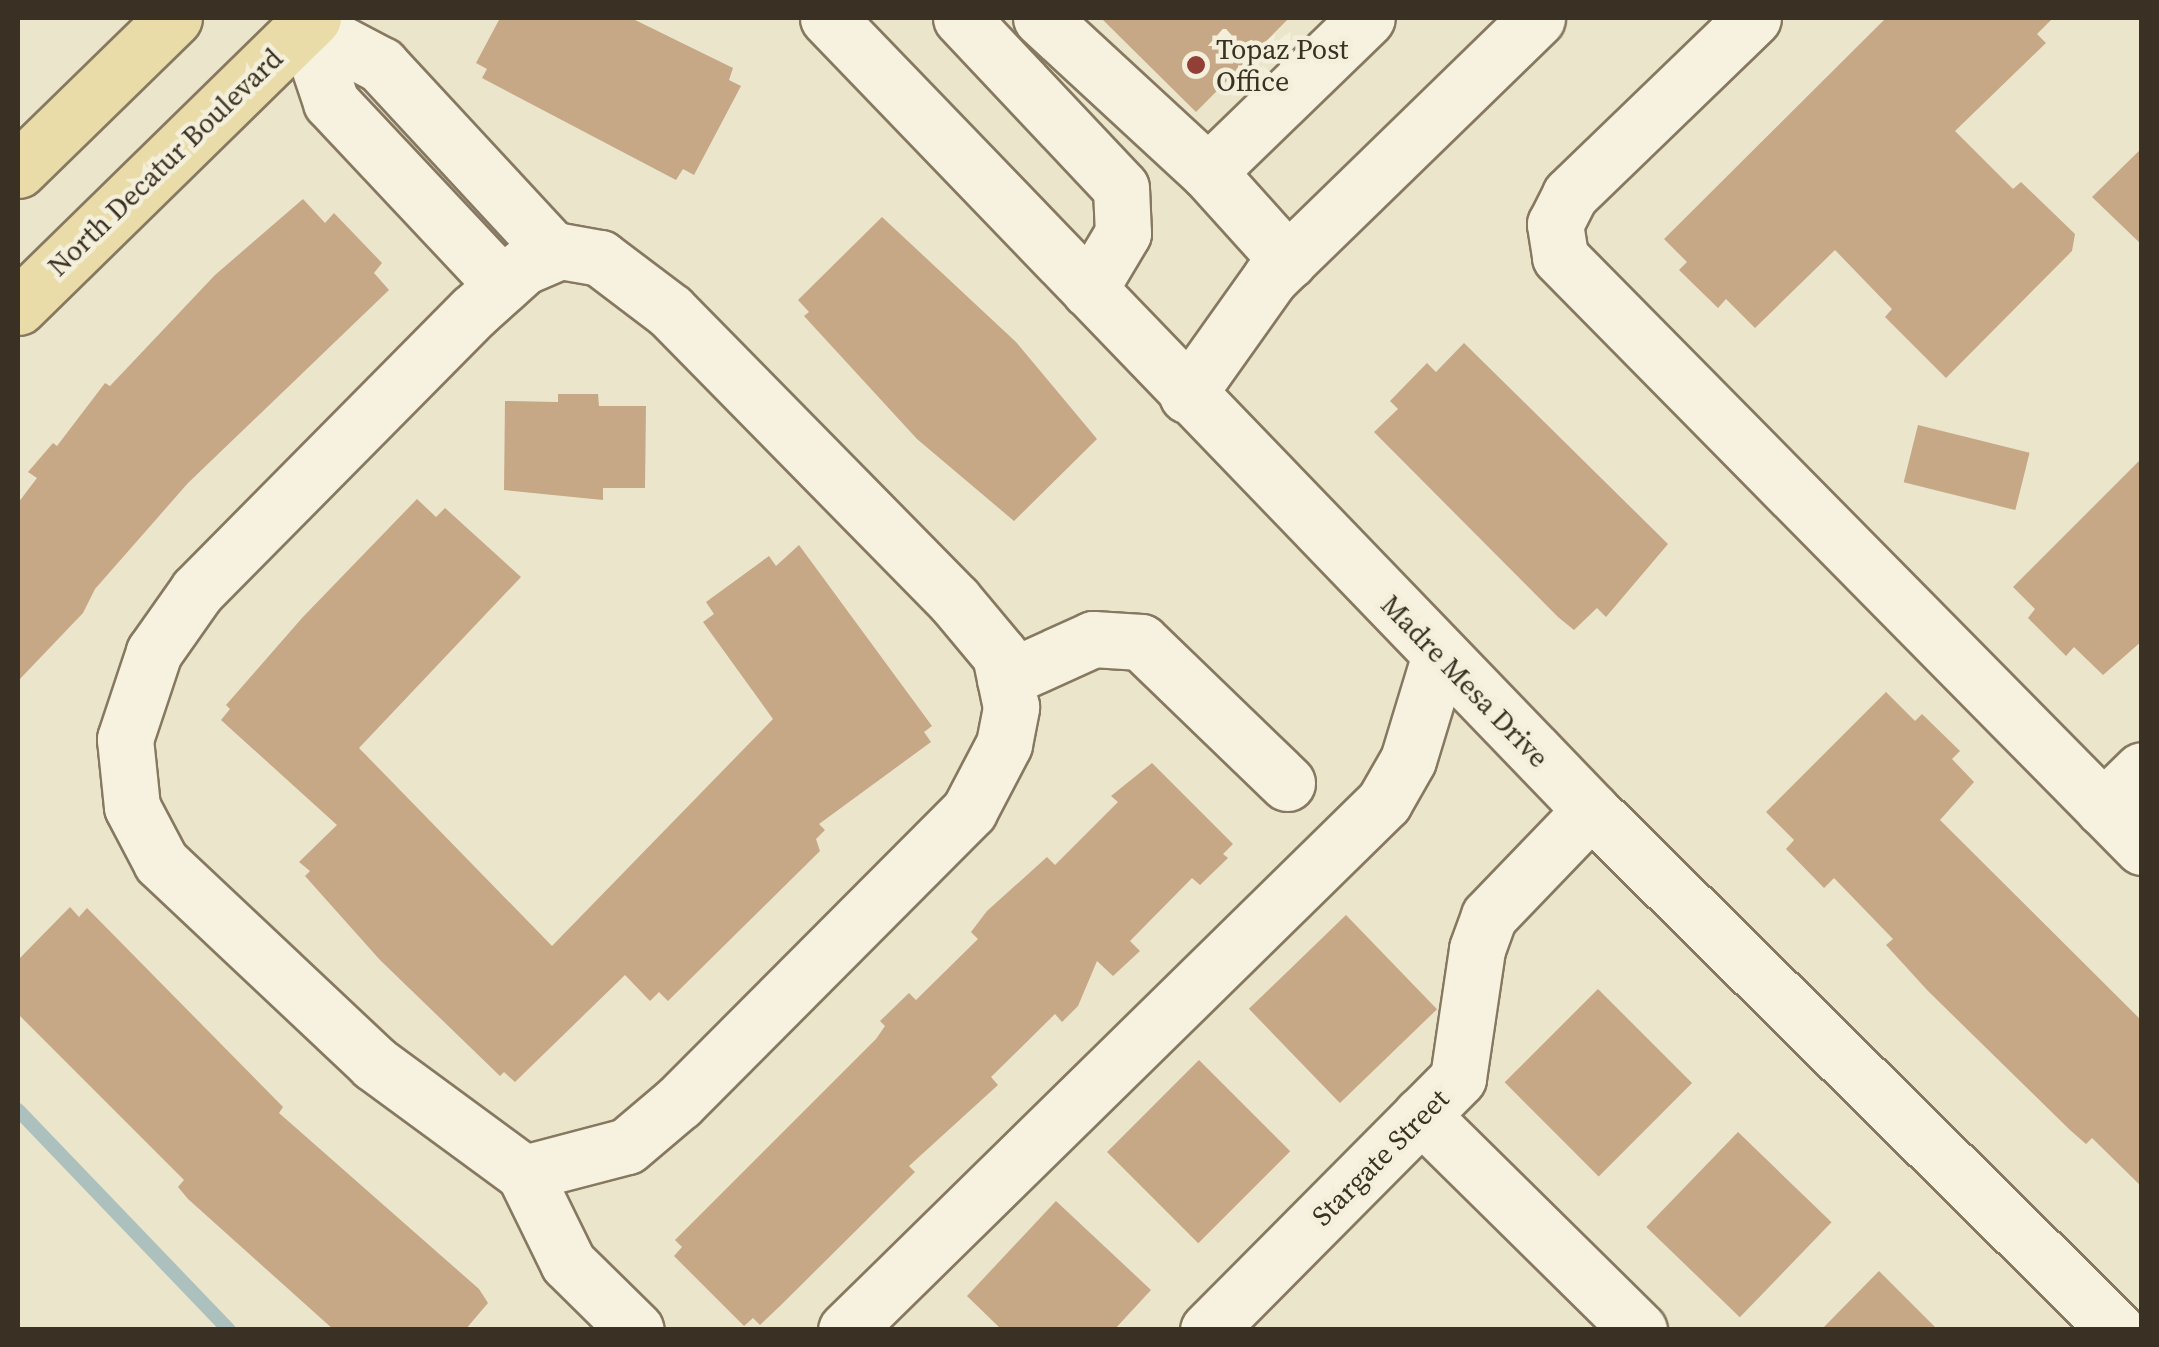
<!DOCTYPE html>
<html>
<head>
<meta charset="utf-8">
<style>
	body { margin:0 }
	#map { position:relative; width:2159px; height:1347px; overflow:hidden; background:#ebe5cc; font-family:"Source Serif 4",serif }
	div>[style] { position:absolute }
	[style*='--x'] { left:calc(var(--x)*1px); top:calc(var(--y)*1px); width:calc(var(--w)*1px); rotate:calc(var(--a)*1deg) }
	.stream>* { height:14px; margin:-7px; padding:0 7px; transform-origin:7px; border-radius:7px; background:#acc1bd }
	.building>* { inset:0; background:#c6a786; transform-origin:0 0 }
	.roads { filter:drop-shadow(2px 0 #877961) drop-shadow(-2px 0 #877961) drop-shadow(0 2px #877961) drop-shadow(0 -2px #877961) }
	.minor>* { height:55px; margin:-27.5px; padding:0 27.5px; transform-origin:27.5px; border-radius:27.5px; background:#f7f2df }
	.major>* { height:55px; margin:-27.5px; padding:0 27.5px; transform-origin:27.5px; border-radius:27.5px; background:#eadca9 }
	.dots>* { width:28px; height:28px; translate:-50% -50%; box-sizing:border-box; border:5px solid #f3efdb; border-radius:50% }
	span { translate:-50% -50%; white-space:nowrap; text-align:center; line-height:1.15; -webkit-text-stroke:9px #f3efdb; paint-order:stroke }
	.poi-label { font-size:28px; color:#3a3023 }
	.left { translate:0 -50%; text-align:left }
	.street-label { font-size:28px; color:#3a3023 }
	.frame { position:absolute; inset:0; border:20px solid #3a3023; pointer-events:none }
</style>
</head>
<body>
<div id="map">
	<div class="stream">
		<i style="--x:18;--y:1110;--w:305;--a:46.2"></i>
	</div>
	<div class="building">
		<i style="clip-path:polygon(500px 18px,631px 18px,733px 68px,729px 80px,741px 86px,694px 175px,683px 169px,676px 180px,482px 78px,487px 69px,476px 63px)"></i>
		<i style="clip-path:polygon(1101px 18px,1289px 18px,1196px 112px)"></i>
		<i style="clip-path:polygon(1886px 18px,2053px 18px,2037px 34px,2046px 43px,1955px 131px,2013px 189px,2021px 182px,2075px 234px,2072px 251px,1946px 378px,1885px 317px,1892px 309px,1835px 250px,1755px 328px,1726px 299px,1718px 308px,1679px 270px,1687px 262px,1664px 239px)"></i>
		<i style="clip-path:polygon(2142px 148px,2142px 245px,2092px 197px)"></i>
		<i style="clip-path:polygon(303px 199px,325px 223px,334px 213px,382px 263px,374px 273px,389px 290px,188px 483px,95px 589px,83px 613px,18px 681px,18px 503px,37px 478px,28px 472px,53px 443px,57px 446px,105px 383px,110px 386px,215px 275px)"></i>
		<i style="clip-path:polygon(882px 217px,1016px 342px,1097px 439px,1014px 521px,917px 439px,804px 316px,809px 312px,798px 300px)"></i>
		<i style="clip-path:polygon(1464px 343px,1668px 544px,1606px 617px,1597px 608px,1574px 630px,1558px 617px,1374px 432px,1398px 409px,1390px 401px,1427px 363px,1436px 372px)"></i>
		<i style="clip-path:polygon(558px 394px,598px 394px,599px 406px,646px 406px,645px 488px,603px 488px,603px 500px,504px 490px,505px 401px,558px 402px)"></i>
		<i style="left:1918px;top:425px;width:115px;height:59px;rotate:14deg"></i>
		<i style="clip-path:polygon(2142px 458px,2142px 641px,2103px 675px,2074px 647px,2066px 656px,2028px 618px,2035px 609px,2013px 587px)"></i>
		<i style="clip-path:polygon(417px 499px,436px 517px,445px 508px,521px 577px,359px 748px,552px 946px,773px 719px,703px 622px,714px 614px,706px 602px,769px 556px,776px 566px,799px 545px,932px 726px,924px 732px,931px 742px,819px 824px,825px 830px,816px 839px,820px 851px,668px 1001px,659px 992px,650px 1001px,625px 975px,515px 1082px,504px 1072px,500px 1076px,380px 960px,305px 876px,310px 871px,299px 862px,337px 825px,221px 720px,230px 709px,226px 705px,302px 618px)"></i>
		<i style="clip-path:polygon(1886px 692px,1915px 721px,1922px 714px,1960px 751px,1952px 759px,1974px 782px,1940px 820px,2142px 1021px,2142px 1187px,2092px 1138px,2086px 1144px,2070px 1130px,1928px 991px,1886px 945px,1893px 939px,1834px 878px,1824px 888px,1786px 849px,1794px 840px,1766px 812px)"></i>
		<i style="clip-path:polygon(1152px 763px,1233px 844px,1223px 854px,1228px 858px,1200px 885px,1192px 878px,1130px 941px,1140px 951px,1113px 976px,1097px 961px,1078px 1006px,1062px 1022px,1055px 1014px,991px 1077px,998px 1085px,909px 1166px,915px 1172px,780px 1306px,760px 1325px,753px 1318px,744px 1326px,674px 1256px,682px 1247px,675px 1240px,876px 1039px,885px 1026px,880px 1021px,909px 993px,916px 1000px,978px 939px,971px 932px,987px 911px,1047px 857px,1055px 865px,1118px 802px,1111px 796px)"></i>
		<i style="clip-path:polygon(70px 907px,79px 917px,87px 908px,283px 1107px,279px 1113px,479px 1289px,488px 1303px,465px 1330px,334px 1330px,188px 1199px,178px 1187px,184px 1180px,18px 1014px,18px 960px)"></i>
		<i style="left:1346px;top:915px;width:131px;height:135px;rotate:46deg"></i>
		<i style="left:1598px;top:989px;width:133px;height:132px;rotate:45deg"></i>
		<i style="left:1199px;top:1060px;width:129px;height:130px;rotate:45deg"></i>
		<i style="left:1738px;top:1132px;width:130px;height:132px;rotate:44deg"></i>
		<i style="clip-path:polygon(1056px 1201px,1151px 1290px,1114px 1330px,1002px 1330px,967px 1296px)"></i>
		<i style="clip-path:polygon(1879px 1271px,1938px 1330px,1821px 1330px)"></i>
	</div>
	<div class="roads">
		<div class="minor">
			<i style="--x:828;--y:18;--w:1100;--a:46.07"></i>
			<i style="--x:1591;--y:810;--w:740;--a:44.67"></i>
			<i style="--x:961;--y:18;--w:233;--a:46.7"></i>
			<i style="--x:1121;--y:188;--w:45;--a:87.5"></i>
			<i style="--x:1123;--y:233;--w:66;--a:120.8"></i>
			<i style="--x:1041;--y:18;--w:227;--a:42.7"></i>
			<i style="--x:1208;--y:172;--w:221;--a:-44.1"></i>
			<i style="--x:1753;--y:18;--w:255;--a:136"></i>
			<i style="--x:1570;--y:195;--w:33;--a:117"></i>
			<i style="--x:1555;--y:224;--w:33;--a:81"></i>
			<i style="--x:1560;--y:257;--w:829;--a:45.39"></i>
			<i style="--x:305;--y:25;--w:86;--a:27.8"></i>
			<i style="--x:381;--y:65;--w:253;--a:47.2"></i>
			<i style="--x:305;--y:25;--w:81;--a:71.3"></i>
			<i style="--x:331;--y:102;--w:251;--a:46.8"></i>
			<i style="--x:1208;--y:172;--w:120;--a:48"></i>
			<i style="--x:1187;--y:395;--w:145;--a:-54.6"></i>
			<i style="--x:1271;--y:277;--w:371;--a:-44.2"></i>
			<i style="--x:1005;--y:679;--w:97;--a:-24.4"></i>
			<i style="--x:1093;--y:639;--w:48;--a:3.6"></i>
			<i style="--x:1141;--y:642;--w:203;--a:44"></i>
			<i style="--x:2103;--y:808;--w:54;--a:-44.3"></i>
			<i style="--x:1421;--y:1115;--w:306;--a:44.6"></i>
			<i style="--x:524;--y:1173;--w:106;--a:-14.7"></i>
			<i style="--x:627;--y:1146;--w:68;--a:-40.2"></i>
			<i style="--x:679;--y:1102;--w:411;--a:-45.1"></i>
			<i style="--x:969;--y:811;--w:76;--a:-62.4"></i>
			<i style="--x:1004;--y:744;--w:38;--a:-79"></i>
			<i style="--x:1011;--y:707;--w:53;--a:-101.9"></i>
			<i style="--x:1000;--y:655;--w:72;--a:-129.9"></i>
			<i style="--x:954;--y:600;--w:405;--a:-134.5"></i>
			<i style="--x:670;--y:311;--w:88;--a:-142.9"></i>
			<i style="--x:600;--y:258;--w:41;--a:-170.1"></i>
			<i style="--x:560;--y:251;--w:40;--a:156.6"></i>
			<i style="--x:523;--y:267;--w:67;--a:138"></i>
			<i style="--x:473;--y:312;--w:392;--a:134.7"></i>
			<i style="--x:197;--y:591;--w:75;--a:125.2"></i>
			<i style="--x:154;--y:652;--w:92;--a:108.4"></i>
			<i style="--x:125;--y:739;--w:68;--a:84.1"></i>
			<i style="--x:132;--y:807;--w:62;--a:62.2"></i>
			<i style="--x:161;--y:862;--w:293;--a:43.3"></i>
			<i style="--x:374;--y:1063;--w:186;--a:36.3"></i>
			<i style="--x:524;--y:1173;--w:100;--a:63.9"></i>
			<i style="--x:568;--y:1263;--w:95;--a:44.6"></i>
			<i style="--x:846;--y:1330;--w:754;--a:-44.46"></i>
			<i style="--x:1384;--y:802;--w:48;--a:-60.3"></i>
			<i style="--x:1408;--y:760;--w:110;--a:-73.1"></i>
			<i style="--x:1208;--y:1330;--w:355;--a:-45.2"></i>
			<i style="--x:1458;--y:1078;--w:130;--a:-81.6"></i>
			<i style="--x:1477;--y:949;--w:35;--a:-70"></i>
			<i style="--x:1489;--y:916;--w:147;--a:-46.1"></i>
		</div>
		<div class="major">
			<i style="--x:18;--y:170;--w:218;--a:-44.3"></i>
			<i style="--x:18;--y:307;--w:413;--a:-44.4"></i>
		</div>
	</div>
	<div class="dots">
		<i style="left:1196px;top:65px;background:#913f37"></i>
	</div>
	<div class="poi-label">
		<span class="left" style="left:1216px;top:65px">Topaz Post<br>Office</span>
	</div>
	<div class="street-label">
		<span style="left:165px;top:162px;rotate:-44deg">North Decatur Boulevard</span>
		<span style="left:1465px;top:681px;rotate:46deg">Madre Mesa Drive</span>
		<span style="left:1380px;top:1157px;rotate:-45deg">Stargate Street</span>
	</div>
	<div class="frame"></div>
</div>
</body>
</html>
